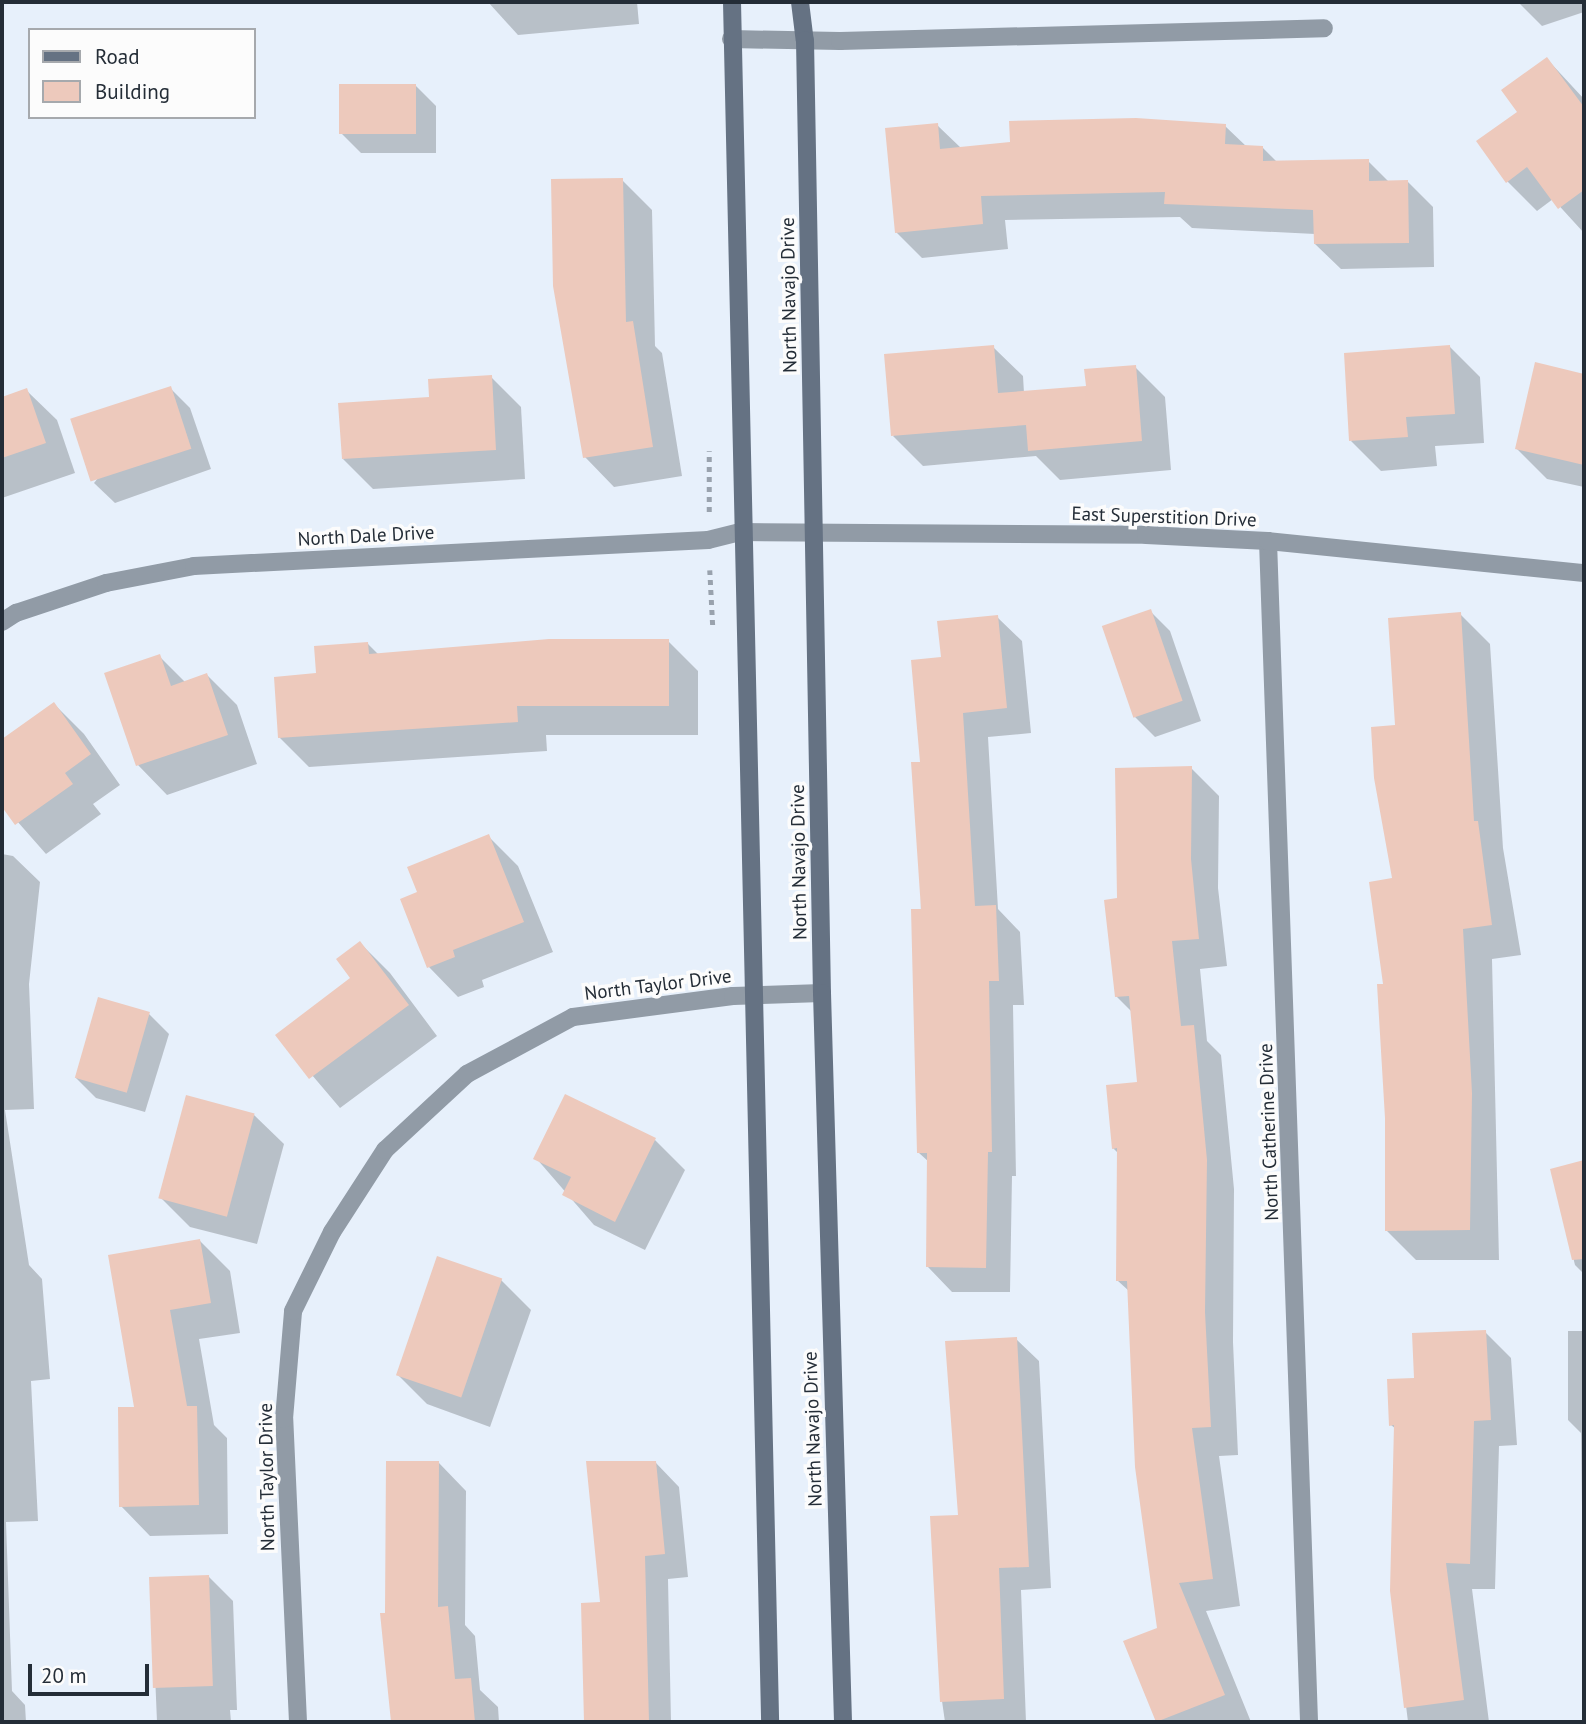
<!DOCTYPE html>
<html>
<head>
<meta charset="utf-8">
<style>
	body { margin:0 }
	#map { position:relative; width:1586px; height:1724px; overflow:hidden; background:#e7f0fb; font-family:"PT Sans",sans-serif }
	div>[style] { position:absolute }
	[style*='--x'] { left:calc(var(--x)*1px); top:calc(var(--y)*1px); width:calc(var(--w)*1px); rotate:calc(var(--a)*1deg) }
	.shadow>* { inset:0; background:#0003 }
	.building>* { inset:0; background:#edc9bc; transform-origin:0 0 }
	.path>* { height:4.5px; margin-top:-2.25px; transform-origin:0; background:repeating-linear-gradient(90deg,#99a2ad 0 5px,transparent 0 10px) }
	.street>* { height:18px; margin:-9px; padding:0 9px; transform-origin:9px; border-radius:9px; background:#919ba6 }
	.secondary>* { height:18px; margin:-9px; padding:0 9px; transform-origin:9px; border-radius:9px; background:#657283 }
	span { translate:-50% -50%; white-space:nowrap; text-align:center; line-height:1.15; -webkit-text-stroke:7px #fcfcfc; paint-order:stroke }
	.street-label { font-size:19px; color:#242d37 }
	.frame { position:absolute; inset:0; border:4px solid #242d37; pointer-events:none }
	.legend { position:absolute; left:28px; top:28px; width:228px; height:91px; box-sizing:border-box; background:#fcfcfc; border:2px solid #a6a9ad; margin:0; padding:9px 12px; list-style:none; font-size:21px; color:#242d37 }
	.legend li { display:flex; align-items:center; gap:14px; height:35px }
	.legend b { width:35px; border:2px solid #a6a9ad }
	.scale { position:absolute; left:28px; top:1664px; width:121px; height:32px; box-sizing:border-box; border:4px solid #242d37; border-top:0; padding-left:9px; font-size:21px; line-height:24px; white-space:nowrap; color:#242d37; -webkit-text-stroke:5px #fcfcfc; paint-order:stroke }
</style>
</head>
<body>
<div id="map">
	<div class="shadow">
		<i style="clip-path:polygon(488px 2px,637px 2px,639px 24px,518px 35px)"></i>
		<i style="clip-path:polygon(1518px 2px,1584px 2px,1584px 12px,1542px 26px)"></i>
		<i style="clip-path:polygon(1547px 59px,1584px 99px,1584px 233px,1553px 199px,1537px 211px,1507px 181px,1519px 112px)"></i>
		<i style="clip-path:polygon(416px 86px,436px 106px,436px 153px,361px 153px,341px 133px)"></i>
		<i style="clip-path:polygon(937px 125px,961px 148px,1225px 126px,1247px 147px,1263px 148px,1278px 163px,1368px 161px,1389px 182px,1407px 181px,1433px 207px,1434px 267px,1341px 269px,1315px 244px,1315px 234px,1192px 228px,1180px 217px,1005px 220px,1008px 249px,922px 258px,896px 232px)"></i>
		<i style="clip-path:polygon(622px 180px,652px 210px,655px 346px,662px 353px,682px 476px,614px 487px,585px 457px)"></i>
		<i style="clip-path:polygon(993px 347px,1023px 376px,1024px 393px,1088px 387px,1135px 367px,1165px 397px,1171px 470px,1060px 480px,1036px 456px,923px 466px,893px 436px)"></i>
		<i style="clip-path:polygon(1450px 347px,1480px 377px,1484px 443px,1435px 446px,1437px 466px,1381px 471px,1351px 441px)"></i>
		<i style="clip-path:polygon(1536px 364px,1584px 375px,1584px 487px,1547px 479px,1517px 449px)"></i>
		<i style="clip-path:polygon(491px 377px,521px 407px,525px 479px,373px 489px,343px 459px,431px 399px)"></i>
		<i style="clip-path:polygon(170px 388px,190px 408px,211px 469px,115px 503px,94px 483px)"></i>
		<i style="clip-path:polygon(27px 391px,57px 420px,75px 473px,2px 498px,2px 399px)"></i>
		<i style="clip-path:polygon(1150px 611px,1170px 631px,1201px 721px,1155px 737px,1135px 717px)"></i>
		<i style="clip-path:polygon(1460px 614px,1490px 644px,1503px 848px,1521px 955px,1492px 959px,1499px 1260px,1416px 1260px,1386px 1230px,1385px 986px,1394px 879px,1397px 727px)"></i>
		<i style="clip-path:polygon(997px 617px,1022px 641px,1031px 733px,988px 737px,998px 909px,1020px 932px,1024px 1005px,1013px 1005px,1016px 1176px,1012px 1176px,1010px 1292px,952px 1292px,928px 1267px,929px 1162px,919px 1153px,922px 763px,943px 659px)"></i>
		<i style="clip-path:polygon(668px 641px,698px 671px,698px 735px,546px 735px,547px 751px,309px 767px,279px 737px,318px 675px,368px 644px,379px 655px)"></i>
		<i style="clip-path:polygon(159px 656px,186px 683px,207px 675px,237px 705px,257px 764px,167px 795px,138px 765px)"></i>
		<i style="clip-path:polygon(54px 704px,84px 734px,120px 785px,93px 804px,101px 814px,46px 854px,2px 804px,2px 742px)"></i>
		<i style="clip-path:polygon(1191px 768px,1219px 796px,1218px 888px,1227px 966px,1200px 969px,1207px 1041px,1221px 1055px,1234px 1189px,1233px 1342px,1238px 1455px,1219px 1456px,1240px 1606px,1206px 1611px,1251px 1722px,1158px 1722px,1126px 1642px,1159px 1629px,1129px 1291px,1118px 1281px,1119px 1154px,1113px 1148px,1139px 1084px,1132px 1012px,1116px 996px,1119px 900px)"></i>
		<i style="clip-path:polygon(488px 836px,518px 866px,553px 952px,482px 980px,484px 987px,458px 997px,429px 967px,402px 900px,419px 893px)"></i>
		<i style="clip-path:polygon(2px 854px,13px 856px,40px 882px,29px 984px,34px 1109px,5px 1110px,29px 1265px,42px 1279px,50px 1379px,31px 1381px,38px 1521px,6px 1522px,12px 1691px,25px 1705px,26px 1722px,2px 1722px)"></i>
		<i style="clip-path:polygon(360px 943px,390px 973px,437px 1036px,340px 1108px,278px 1035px,353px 978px)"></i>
		<i style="clip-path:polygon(149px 1014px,169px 1034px,145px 1112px,96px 1098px,76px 1078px)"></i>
		<i style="clip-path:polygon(566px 1096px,655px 1140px,685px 1170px,645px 1250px,594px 1225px,536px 1158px)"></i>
		<i style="clip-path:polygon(254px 1115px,284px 1144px,257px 1244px,190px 1227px,160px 1197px)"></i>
		<i style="clip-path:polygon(1584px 1162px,1584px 1274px,1575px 1265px,1552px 1170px)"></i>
		<i style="clip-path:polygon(200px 1241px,230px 1271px,240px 1333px,199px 1339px,214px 1425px,227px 1438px,228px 1534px,150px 1536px,121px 1506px,136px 1408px,110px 1256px)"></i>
		<i style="clip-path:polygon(501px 1280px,531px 1310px,490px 1427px,427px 1404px,397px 1374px)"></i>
		<i style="clip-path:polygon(1568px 1331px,1584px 1331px,1584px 1657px,1581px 1433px,1568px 1420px)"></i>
		<i style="clip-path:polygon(1485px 1332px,1511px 1358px,1517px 1445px,1499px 1446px,1495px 1589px,1472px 1589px,1489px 1722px,1408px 1722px,1392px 1591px,1396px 1429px,1391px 1425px,1416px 1379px)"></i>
		<i style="clip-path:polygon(1016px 1339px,1039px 1361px,1051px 1588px,1021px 1590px,1026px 1722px,945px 1722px,942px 1701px,960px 1517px)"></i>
		<i style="clip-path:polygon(439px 1463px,466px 1491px,465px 1625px,475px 1636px,480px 1690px,498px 1707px,499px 1722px,393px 1722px,382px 1615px,386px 1614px)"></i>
		<i style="clip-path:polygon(656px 1463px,679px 1487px,688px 1577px,668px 1579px,671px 1722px,586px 1722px,583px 1604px,602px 1604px)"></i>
		<i style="clip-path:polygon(209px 1577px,233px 1601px,237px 1710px,230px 1710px,231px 1722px,157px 1722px,151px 1579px)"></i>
	</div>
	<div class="building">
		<i style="clip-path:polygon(1547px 57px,1584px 107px,1584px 190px,1558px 209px,1527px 167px,1506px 183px,1476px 141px,1517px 112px,1501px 90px)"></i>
		<i style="left:339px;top:84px;width:77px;height:50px"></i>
		<i style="clip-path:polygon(1136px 118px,1226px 124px,1225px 144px,1263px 146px,1263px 161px,1369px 159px,1369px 181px,1408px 180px,1409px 243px,1314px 244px,1313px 210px,1164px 204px,1165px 192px,981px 196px,983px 224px,895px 233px,885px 128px,938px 123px,940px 149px,1010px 142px,1009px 121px)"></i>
		<i style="clip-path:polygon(623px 178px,626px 322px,633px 321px,653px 447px,583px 458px,553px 286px,551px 179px)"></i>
		<i style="clip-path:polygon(994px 345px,998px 393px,1086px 386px,1084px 369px,1136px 365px,1142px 441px,1028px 451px,1026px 425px,891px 436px,884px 354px)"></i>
		<i style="clip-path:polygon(1450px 345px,1455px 414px,1406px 417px,1408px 437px,1349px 441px,1344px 353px)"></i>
		<i style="clip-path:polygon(1535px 362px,1584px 374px,1584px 465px,1515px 449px)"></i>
		<i style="clip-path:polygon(492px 375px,496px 450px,342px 459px,338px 403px,429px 397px,428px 379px)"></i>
		<i style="left:171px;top:386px;width:66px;height:106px;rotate:72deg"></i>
		<i style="clip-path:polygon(27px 388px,46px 443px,2px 458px,2px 397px)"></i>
		<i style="left:1151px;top:609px;width:97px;height:52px;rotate:71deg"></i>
		<i style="clip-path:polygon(1461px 612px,1474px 821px,1478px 821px,1492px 925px,1463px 929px,1472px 1093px,1470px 1230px,1385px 1231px,1385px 1118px,1377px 984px,1383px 984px,1369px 882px,1392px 878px,1374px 778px,1371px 727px,1395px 725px,1388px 618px)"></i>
		<i style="clip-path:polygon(998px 615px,1007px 708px,963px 713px,975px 906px,996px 905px,999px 981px,989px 981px,992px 1152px,988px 1152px,986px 1268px,926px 1267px,927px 1153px,917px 1153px,911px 909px,921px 909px,911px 762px,920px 762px,911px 660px,941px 657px,937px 621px)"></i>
		<i style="clip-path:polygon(549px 639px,669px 639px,669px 706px,517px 706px,518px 722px,278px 738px,274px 677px,316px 673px,314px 646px,368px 642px,369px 654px)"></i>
		<i style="clip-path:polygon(160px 654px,171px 686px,207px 673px,228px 735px,136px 766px,104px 673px)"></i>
		<i style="clip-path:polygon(54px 702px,91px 754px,65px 773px,73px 784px,15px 825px,2px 807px,2px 739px)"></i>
		<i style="clip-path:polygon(1192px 766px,1191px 859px,1199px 939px,1172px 941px,1181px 1026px,1194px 1025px,1207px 1160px,1205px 1312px,1211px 1427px,1192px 1428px,1213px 1579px,1179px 1583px,1225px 1695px,1156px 1722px,1123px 1641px,1157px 1628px,1135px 1467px,1127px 1281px,1116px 1281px,1117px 1148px,1112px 1149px,1106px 1085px,1137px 1082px,1129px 996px,1115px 997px,1104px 900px,1117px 898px,1115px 768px)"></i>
		<i style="clip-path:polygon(489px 834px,524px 922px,453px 950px,455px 957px,427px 968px,400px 899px,417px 892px,407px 867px)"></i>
		<i style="clip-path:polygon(360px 941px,409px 1005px,309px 1079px,275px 1035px,350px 978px,336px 959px)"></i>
		<i style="left:98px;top:997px;width:54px;height:84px;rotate:16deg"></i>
		<i style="clip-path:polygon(565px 1094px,656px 1138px,615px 1222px,562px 1195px,571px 1177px,533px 1159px)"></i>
		<i style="left:186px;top:1095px;width:71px;height:107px;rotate:15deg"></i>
		<i style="clip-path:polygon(1584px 1160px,1584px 1259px,1572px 1260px,1550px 1169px)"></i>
		<i style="clip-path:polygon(200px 1239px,211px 1303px,170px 1310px,187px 1406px,197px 1406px,199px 1505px,119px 1507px,118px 1407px,134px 1407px,108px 1255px)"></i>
		<i style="left:437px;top:1256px;width:69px;height:126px;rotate:19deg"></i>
		<i style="clip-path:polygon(1486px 1330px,1491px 1420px,1474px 1421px,1470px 1564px,1446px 1563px,1464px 1700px,1404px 1708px,1390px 1591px,1394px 1425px,1389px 1426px,1387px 1379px,1414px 1378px,1412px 1333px)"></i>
		<i style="clip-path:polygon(1017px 1337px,1029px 1567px,999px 1568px,1004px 1699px,940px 1702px,930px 1516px,958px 1515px,945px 1341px)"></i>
		<i style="clip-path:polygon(386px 1461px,439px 1461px,438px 1607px,448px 1606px,455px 1679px,471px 1678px,475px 1722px,391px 1722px,380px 1613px,385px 1613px)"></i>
		<i style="clip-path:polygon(586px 1461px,656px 1461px,665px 1554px,645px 1556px,649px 1722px,584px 1722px,581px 1603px,600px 1602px)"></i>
		<i style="left:209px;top:1575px;width:111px;height:60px;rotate:88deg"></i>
	</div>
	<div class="path">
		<i style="--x:709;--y:512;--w:61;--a:-90"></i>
		<i style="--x:710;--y:570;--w:57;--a:87"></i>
	</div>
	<div class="street">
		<i style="--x:731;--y:39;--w:109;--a:1.1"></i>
		<i style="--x:840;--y:41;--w:484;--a:-1.5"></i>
		<i style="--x:1268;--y:541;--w:1182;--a:88.01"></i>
		<i style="--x:2;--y:622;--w:17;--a:-33"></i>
		<i style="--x:16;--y:613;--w:95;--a:-18.4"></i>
		<i style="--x:106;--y:583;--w:90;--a:-10.9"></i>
		<i style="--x:194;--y:566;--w:515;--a:-2.9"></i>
		<i style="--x:708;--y:540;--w:33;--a:-14"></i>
		<i style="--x:740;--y:532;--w:406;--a:0.4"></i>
		<i style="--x:1146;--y:535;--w:122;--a:2.8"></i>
		<i style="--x:1268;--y:541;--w:318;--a:5.8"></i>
		<i style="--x:298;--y:1722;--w:303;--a:-92.6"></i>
		<i style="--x:284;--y:1419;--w:108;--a:-85.2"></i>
		<i style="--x:293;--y:1311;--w:88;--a:-63.7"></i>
		<i style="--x:332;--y:1232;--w:98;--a:-57.1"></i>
		<i style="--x:385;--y:1150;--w:112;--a:-42.8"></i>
		<i style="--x:467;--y:1074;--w:120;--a:-28.3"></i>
		<i style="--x:573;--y:1017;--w:161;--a:-7.5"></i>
		<i style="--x:733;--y:996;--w:89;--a:-1.9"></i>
	</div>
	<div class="secondary">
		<i style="--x:732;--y:2;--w:1720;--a:88.73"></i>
		<i style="--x:800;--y:2;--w:38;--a:83"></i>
		<i style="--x:805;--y:40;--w:953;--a:88.98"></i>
		<i style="--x:822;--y:993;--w:729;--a:88.35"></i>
	</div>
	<div class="street-label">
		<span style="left:789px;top:295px;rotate:-91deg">North Navajo Drive</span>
		<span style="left:1164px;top:517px;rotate:2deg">East Superstition Drive</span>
		<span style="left:366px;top:536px;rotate:-3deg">North Dale Drive</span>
		<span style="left:799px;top:862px;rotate:-91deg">North Navajo Drive</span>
		<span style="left:658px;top:985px;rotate:-7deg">North Taylor Drive</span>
		<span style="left:1269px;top:1132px;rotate:-92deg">North Catherine Drive</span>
		<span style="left:813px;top:1429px;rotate:-92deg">North Navajo Drive</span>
		<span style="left:267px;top:1477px;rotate:-91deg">North Taylor Drive</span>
	</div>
	<div class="frame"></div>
	<ul class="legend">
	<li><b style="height:9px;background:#657283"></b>Road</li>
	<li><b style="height:19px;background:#edc9bc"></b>Building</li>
	</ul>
	<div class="scale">20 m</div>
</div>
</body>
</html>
